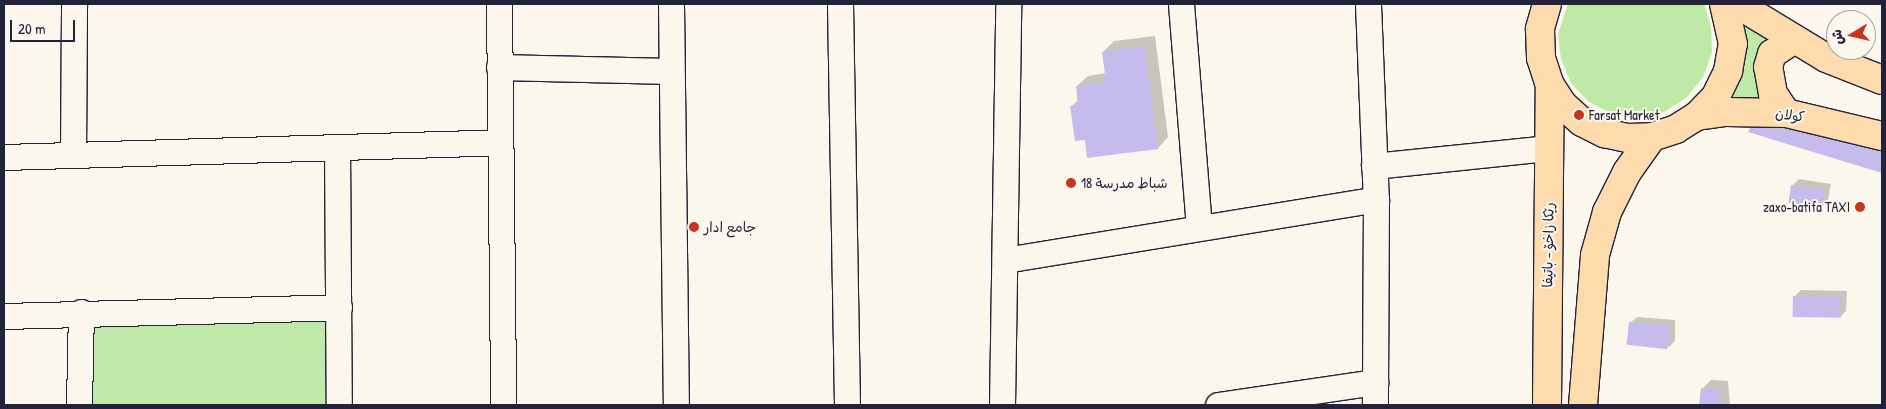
<!DOCTYPE html>
<html>
<head>
<meta charset="utf-8">
<style>
	body { margin:0 }
	#map { position:relative; width:1886px; height:409px; overflow:hidden; background:#fbf7ec; font-family:"Patrick Hand","Playpen Sans Arabic",sans-serif }
	div>[style] { position:absolute }
	[style*='--x'] { left:calc(var(--x)*1px); top:calc(var(--y)*1px); width:calc(var(--w)*1px); rotate:calc(var(--a)*1deg) }
	.green>* { inset:0; background:#bee9a6; transform-origin:0 0 }
	.shadow>* { inset:0; background:#0003 }
	.building>* { inset:0; background:#c5bbed; transform-origin:0 0 }
	.roads { filter:drop-shadow(1px 0 #22223b) drop-shadow(-1px 0 #22223b) drop-shadow(0 1px #22223b) drop-shadow(0 -1px #22223b) }
	.minor>* { height:25px; margin:-12.5px; padding:0 12.5px; transform-origin:12.5px; border-radius:12.5px; background:#fbf7ec }
	.major>* { height:28px; margin:-14px; padding:0 14px; transform-origin:14px; border-radius:14px; background:#fedbac }
	.highway>* { height:28px; margin:-14px; padding:0 14px; transform-origin:14px; border-radius:14px; background:#fedbac }
	.dots>* { width:14px; height:14px; translate:-50% -50%; box-sizing:border-box; border:2px solid #fbf7ec; border-radius:50% }
	span { translate:-50% -50%; white-space:nowrap; text-align:center; line-height:1.15; -webkit-text-stroke:4px #fbf7ec; paint-order:stroke }
	.poi-label { font-size:14px; color:#22223b }
	.left { translate:0 -50%; text-align:left }
	.right { translate:-100% -50%; text-align:right }
	.street-label { font-size:14px; color:#22223b }
	.frame { position:absolute; inset:0; border:5px solid #22223b; pointer-events:none }
	.north { position:absolute; left:1826px; top:10px; width:50px; height:50px; box-sizing:border-box; background:#fbf7ec; border:1px solid #a4a2a5; border-radius:50%; rotate:261deg; font-size:14px; font-weight:700; line-height:20px; text-align:center; color:#22223b }
	.north::after { content:''; display:block; margin:auto; width:18px; height:22px; background:#c8321e; clip-path:polygon(50% 0,100% 100%,50% 72%,0 100%) }
	.scale { position:absolute; left:10px; top:20px; width:65px; height:22px; box-sizing:border-box; border:2px solid #22223b; border-top:0; padding-left:6px; font-size:15px; line-height:18px; white-space:nowrap; color:#22223b; -webkit-text-stroke:4px #fbf7ec; paint-order:stroke }
</style>
</head>
<body>
<div id="map">
	<div class="green">
		<i style="clip-path:polygon(1568px 4px,1704px 4px,1711px 27px,1712px 53px,1703px 77px,1686px 98px,1664px 112px,1639px 117px,1613px 114px,1589px 102px,1571px 83px,1561px 59px,1558px 34px)"></i>
		<i style="clip-path:polygon(1738px 17px,1779px 41px,1771px 105px,1723px 103px)"></i>
		<i style="left:327px;top:307px;width:98px;height:238px;rotate:90deg"></i>
	</div>
	<div class="shadow">
		<i style="clip-path:polygon(1155px 36px,1168px 137px,1158px 148px,1086px 138px,1071px 107px,1079px 99px,1077px 86px,1088px 76px,1106px 73px,1103px 52px,1114px 41px)"></i>
		<i style="clip-path:polygon(1760px 120px,1882px 141px,1882px 171px,1750px 132px)"></i>
		<i style="clip-path:polygon(1799px 179px,1831px 184px,1828px 200px,1822px 207px,1792px 186px)"></i>
		<i style="clip-path:polygon(1801px 290px,1847px 291px,1846px 311px,1840px 317px,1794px 297px)"></i>
		<i style="clip-path:polygon(1637px 317px,1675px 320px,1675px 341px,1669px 347px,1630px 323px)"></i>
		<i style="clip-path:polygon(1711px 380px,1728px 381px,1730px 405px,1700px 405px,1702px 389px)"></i>
	</div>
	<div class="building">
		<i style="clip-path:polygon(1144px 46px,1158px 149px,1087px 158px,1085px 140px,1075px 141px,1070px 106px,1078px 105px,1076px 86px,1106px 82px,1102px 52px)"></i>
		<i style="clip-path:polygon(1750px 128px,1784px 129px,1882px 151px,1882px 173px,1748px 132px)"></i>
		<i style="left:1791px;top:185px;width:34px;height:18px;rotate:8deg"></i>
		<i style="left:1793px;top:296px;width:48px;height:21px;rotate:1deg"></i>
		<i style="left:1629px;top:322px;width:41px;height:23px;rotate:6deg"></i>
		<i style="clip-path:polygon(1701px 388px,1719px 389px,1721px 405px,1699px 405px)"></i>
	</div>
	<div class="roads">
		<div class="minor">
			<i style="--x:499;--y:4;--w:401;--a:89.4"></i>
			<i style="--x:671;--y:4;--w:401;--a:89.3"></i>
			<i style="--x:840;--y:4;--w:401;--a:89"></i>
			<i style="--x:1181;--y:4;--w:223;--a:85.4"></i>
			<i style="--x:1368;--y:4;--w:195;--a:87.7"></i>
			<i style="--x:1376;--y:199;--w:206;--a:90.3"></i>
			<i style="--x:499;--y:67;--w:171;--a:1.3"></i>
			<i style="--x:337;--y:147;--w:258;--a:89.6"></i>
			<i style="--x:73;--y:155;--w:151;--a:-89.6"></i>
			<i style="--x:4;--y:157;--w:496;--a:-1.7"></i>
			<i style="--x:1374;--y:166;--w:176;--a:-5.9"></i>
			<i style="--x:1005;--y:260;--w:376;--a:-9.3"></i>
			<i style="--x:4;--y:316;--w:335;--a:-1.5"></i>
			<i style="--x:79;--y:405;--w:93;--a:-88.8"></i>
			<i style="--x:1002;--y:405;--w:401;--a:-89.1"></i>
			<i style="--x:1218;--y:405;--w:159;--a:-8.3"></i>
		</div>
		<div class="major">
			<i style="--x:1737;--y:4;--w:104;--a:31.2"></i>
			<i style="--x:1826;--y:58;--w:60;--a:21.4"></i>
			<i style="--x:1786;--y:113;--w:23;--a:-124"></i>
			<i style="--x:1773;--y:94;--w:27;--a:-100"></i>
			<i style="--x:1768;--y:67;--w:14;--a:-73"></i>
			<i style="--x:1772;--y:54;--w:25;--a:-34"></i>
			<i style="--x:1697;--y:116;--w:29;--a:-8"></i>
			<i style="--x:1726;--y:112;--w:60;--a:1"></i>
			<i style="--x:1786;--y:113;--w:99;--a:13.5"></i>
		</div>
		<div class="highway">
			<i style="--x:1547;--y:4;--w:26;--a:106"></i>
			<i style="--x:1540;--y:29;--w:29;--a:88"></i>
			<i style="--x:1541;--y:58;--w:28;--a:72"></i>
			<i style="--x:1550;--y:85;--w:24;--a:57"></i>
			<i style="--x:1563;--y:105;--w:25;--a:42"></i>
			<i style="--x:1582;--y:122;--w:25;--a:27"></i>
			<i style="--x:1604;--y:133;--w:25;--a:12"></i>
			<i style="--x:1628;--y:138;--w:24;--a:-2"></i>
			<i style="--x:1652;--y:137;--w:25;--a:-18"></i>
			<i style="--x:1676;--y:129;--w:25;--a:-32"></i>
			<i style="--x:1697;--y:116;--w:28;--a:-46"></i>
			<i style="--x:1716;--y:96;--w:28;--a:-64"></i>
			<i style="--x:1728;--y:71;--w:27;--a:-80"></i>
			<i style="--x:1733;--y:44;--w:41;--a:-102.7"></i>
			<i style="--x:1547;--y:405;--w:320;--a:-89.5"></i>
			<i style="--x:1583;--y:405;--w:150;--a:-85.4"></i>
			<i style="--x:1595;--y:255;--w:45;--a:-74.4"></i>
			<i style="--x:1607;--y:212;--w:45;--a:-63.4"></i>
			<i style="--x:1627;--y:172;--w:43;--a:-54.5"></i>
		</div>
	</div>
	<div class="dots">
		<i style="left:1579px;top:115px;background:#c8321e"></i>
		<i style="left:1071px;top:183px;background:#c8321e"></i>
		<i style="left:1860px;top:207px;background:#c8321e"></i>
		<i style="left:694px;top:227px;background:#c8321e"></i>
	</div>
	<div class="poi-label">
		<span class="left" style="left:1589px;top:115px">Farsat Market</span>
		<span class="left" style="left:1081px;top:183px">18 شباط مدرسة</span>
		<span class="right" style="left:1850px;top:207px">zaxo-batifa TAXI</span>
		<span class="left" style="left:704px;top:227px">جامع ادار</span>
	</div>
	<div class="street-label">
		<span style="left:1790px;top:115px;rotate:8deg">كولان</span>
		<span style="left:1548px;top:245px;rotate:-89deg">رێکا زاخۆ - باتیفا</span>
	</div>
	<div class="frame"></div>
	<div class="north">ش</div>
	<div class="scale">20 m</div>
</div>
</body>
</html>
